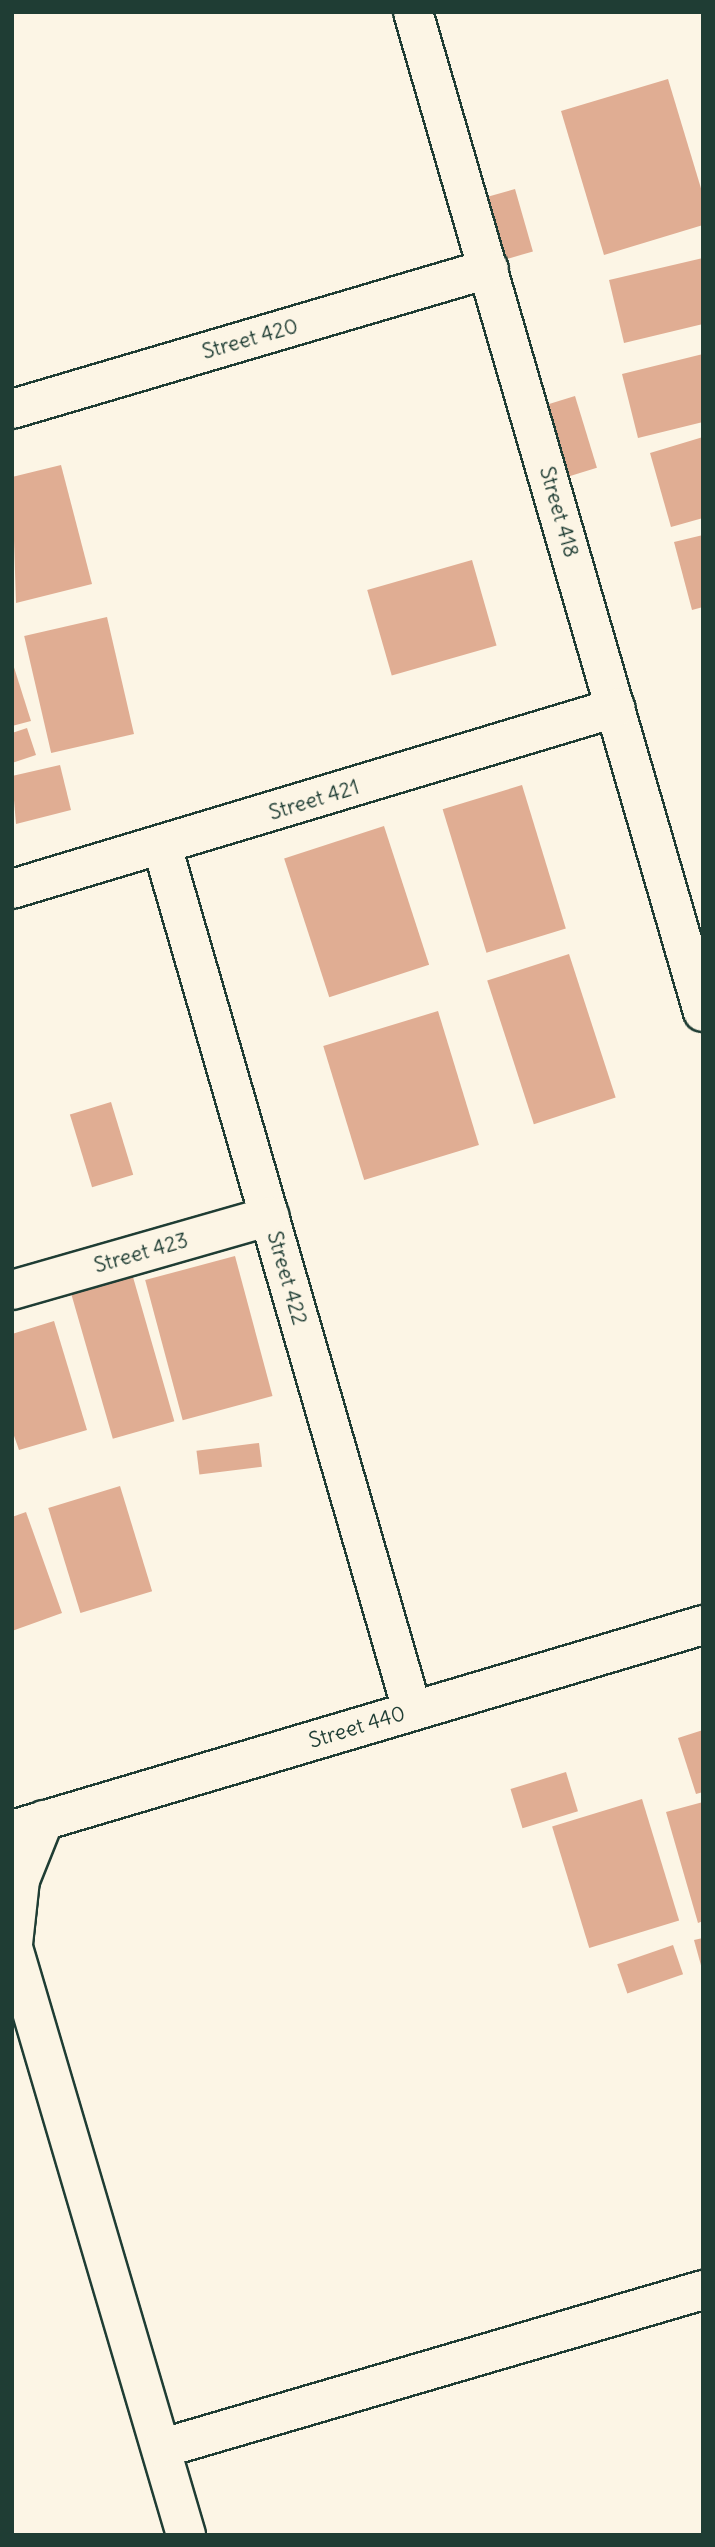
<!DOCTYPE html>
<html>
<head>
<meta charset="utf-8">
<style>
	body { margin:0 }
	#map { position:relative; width:715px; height:2547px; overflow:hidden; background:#fcf5e5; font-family:Delius,sans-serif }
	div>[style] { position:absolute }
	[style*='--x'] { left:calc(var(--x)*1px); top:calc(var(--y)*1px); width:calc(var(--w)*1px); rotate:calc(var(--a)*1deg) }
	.building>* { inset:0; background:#e0ad93; transform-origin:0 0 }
	.roads { filter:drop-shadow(2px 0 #1f3d34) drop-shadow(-2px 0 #1f3d34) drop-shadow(0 2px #1f3d34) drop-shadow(0 -2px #1f3d34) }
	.minor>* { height:38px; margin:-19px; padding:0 19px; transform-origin:19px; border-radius:19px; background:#fcf5e5 }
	span { translate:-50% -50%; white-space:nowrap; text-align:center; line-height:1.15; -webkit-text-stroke:5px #fcf5e5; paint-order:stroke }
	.street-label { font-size:21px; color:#1f3d34 }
	.frame { position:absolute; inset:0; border:14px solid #1f3d34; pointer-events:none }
</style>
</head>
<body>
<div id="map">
	<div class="building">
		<i style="clip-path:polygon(668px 79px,703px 195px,703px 225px,604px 255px,561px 111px)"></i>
		<i style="left:515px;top:189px;width:65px;height:33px;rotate:74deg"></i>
		<i style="clip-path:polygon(703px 258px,703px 324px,624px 343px,609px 280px)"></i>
		<i style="clip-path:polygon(703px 354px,703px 422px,638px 438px,622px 374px)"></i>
		<i style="left:575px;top:396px;width:75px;height:39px;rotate:73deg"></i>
		<i style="clip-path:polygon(703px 437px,703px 518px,671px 527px,650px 453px)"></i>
		<i style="clip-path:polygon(61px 465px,92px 584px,16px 603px,12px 477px)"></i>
		<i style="clip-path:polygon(703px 535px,703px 607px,692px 610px,674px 542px)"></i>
		<i style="left:472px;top:560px;width:89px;height:109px;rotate:74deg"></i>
		<i style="left:107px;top:617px;width:120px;height:85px;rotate:77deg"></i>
		<i style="clip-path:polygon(12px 661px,31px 721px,12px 726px)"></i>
		<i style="clip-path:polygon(27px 728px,36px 755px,12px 763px,12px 733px)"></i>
		<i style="clip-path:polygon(60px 765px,71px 810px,16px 824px,12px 776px)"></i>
		<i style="left:522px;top:785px;width:150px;height:83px;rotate:73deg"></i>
		<i style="left:384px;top:826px;width:146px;height:105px;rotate:72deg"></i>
		<i style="left:569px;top:954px;width:151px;height:86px;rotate:72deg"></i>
		<i style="left:438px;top:1011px;width:140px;height:120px;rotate:73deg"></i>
		<i style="left:111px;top:1102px;width:76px;height:43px;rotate:73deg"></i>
		<i style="left:235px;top:1256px;width:145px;height:93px;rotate:75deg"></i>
		<i style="left:133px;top:1277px;width:150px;height:64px;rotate:74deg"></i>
		<i style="clip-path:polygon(54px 1321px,87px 1430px,19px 1450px,12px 1430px,12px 1334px)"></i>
		<i style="left:259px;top:1443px;width:24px;height:63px;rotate:83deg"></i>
		<i style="left:120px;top:1486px;width:110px;height:75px;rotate:73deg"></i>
		<i style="clip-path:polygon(26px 1512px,62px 1613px,12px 1631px,12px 1517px)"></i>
		<i style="clip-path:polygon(703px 1730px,703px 1792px,696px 1794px,678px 1738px)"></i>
		<i style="left:566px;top:1772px;width:41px;height:58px;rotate:73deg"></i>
		<i style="left:642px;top:1799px;width:127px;height:94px;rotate:73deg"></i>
		<i style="clip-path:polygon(703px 1802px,703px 1921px,698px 1923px,666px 1812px)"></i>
		<i style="clip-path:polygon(703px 1938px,703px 1969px,702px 1969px,694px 1940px)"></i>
		<i style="left:673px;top:1945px;width:31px;height:59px;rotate:71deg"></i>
	</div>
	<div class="roads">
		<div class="minor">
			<i style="--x:413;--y:12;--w:1041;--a:73.83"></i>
			<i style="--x:12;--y:409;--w:497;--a:-16.4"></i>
			<i style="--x:162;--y:846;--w:899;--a:73.86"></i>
			<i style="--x:12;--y:889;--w:630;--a:-16.71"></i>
			<i style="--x:12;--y:1290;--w:268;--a:-16"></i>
			<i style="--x:12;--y:1830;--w:721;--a:-16.52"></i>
			<i style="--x:12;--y:1944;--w:616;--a:73.59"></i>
			<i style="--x:13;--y:1944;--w:64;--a:-83.8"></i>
			<i style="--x:20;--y:1880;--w:65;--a:-68.2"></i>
			<i style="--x:163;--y:2448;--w:563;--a:-16.31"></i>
		</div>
	</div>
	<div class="street-label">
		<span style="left:250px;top:339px;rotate:-16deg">Street 420</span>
		<span style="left:559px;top:512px;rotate:74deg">Street 418</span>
		<span style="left:314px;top:800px;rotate:-17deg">Street 421</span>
		<span style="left:141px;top:1253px;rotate:-16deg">Street 423</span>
		<span style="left:287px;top:1278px;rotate:74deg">Street 422</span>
		<span style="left:357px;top:1727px;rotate:-17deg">Street 440</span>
	</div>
	<div class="frame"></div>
</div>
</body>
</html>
